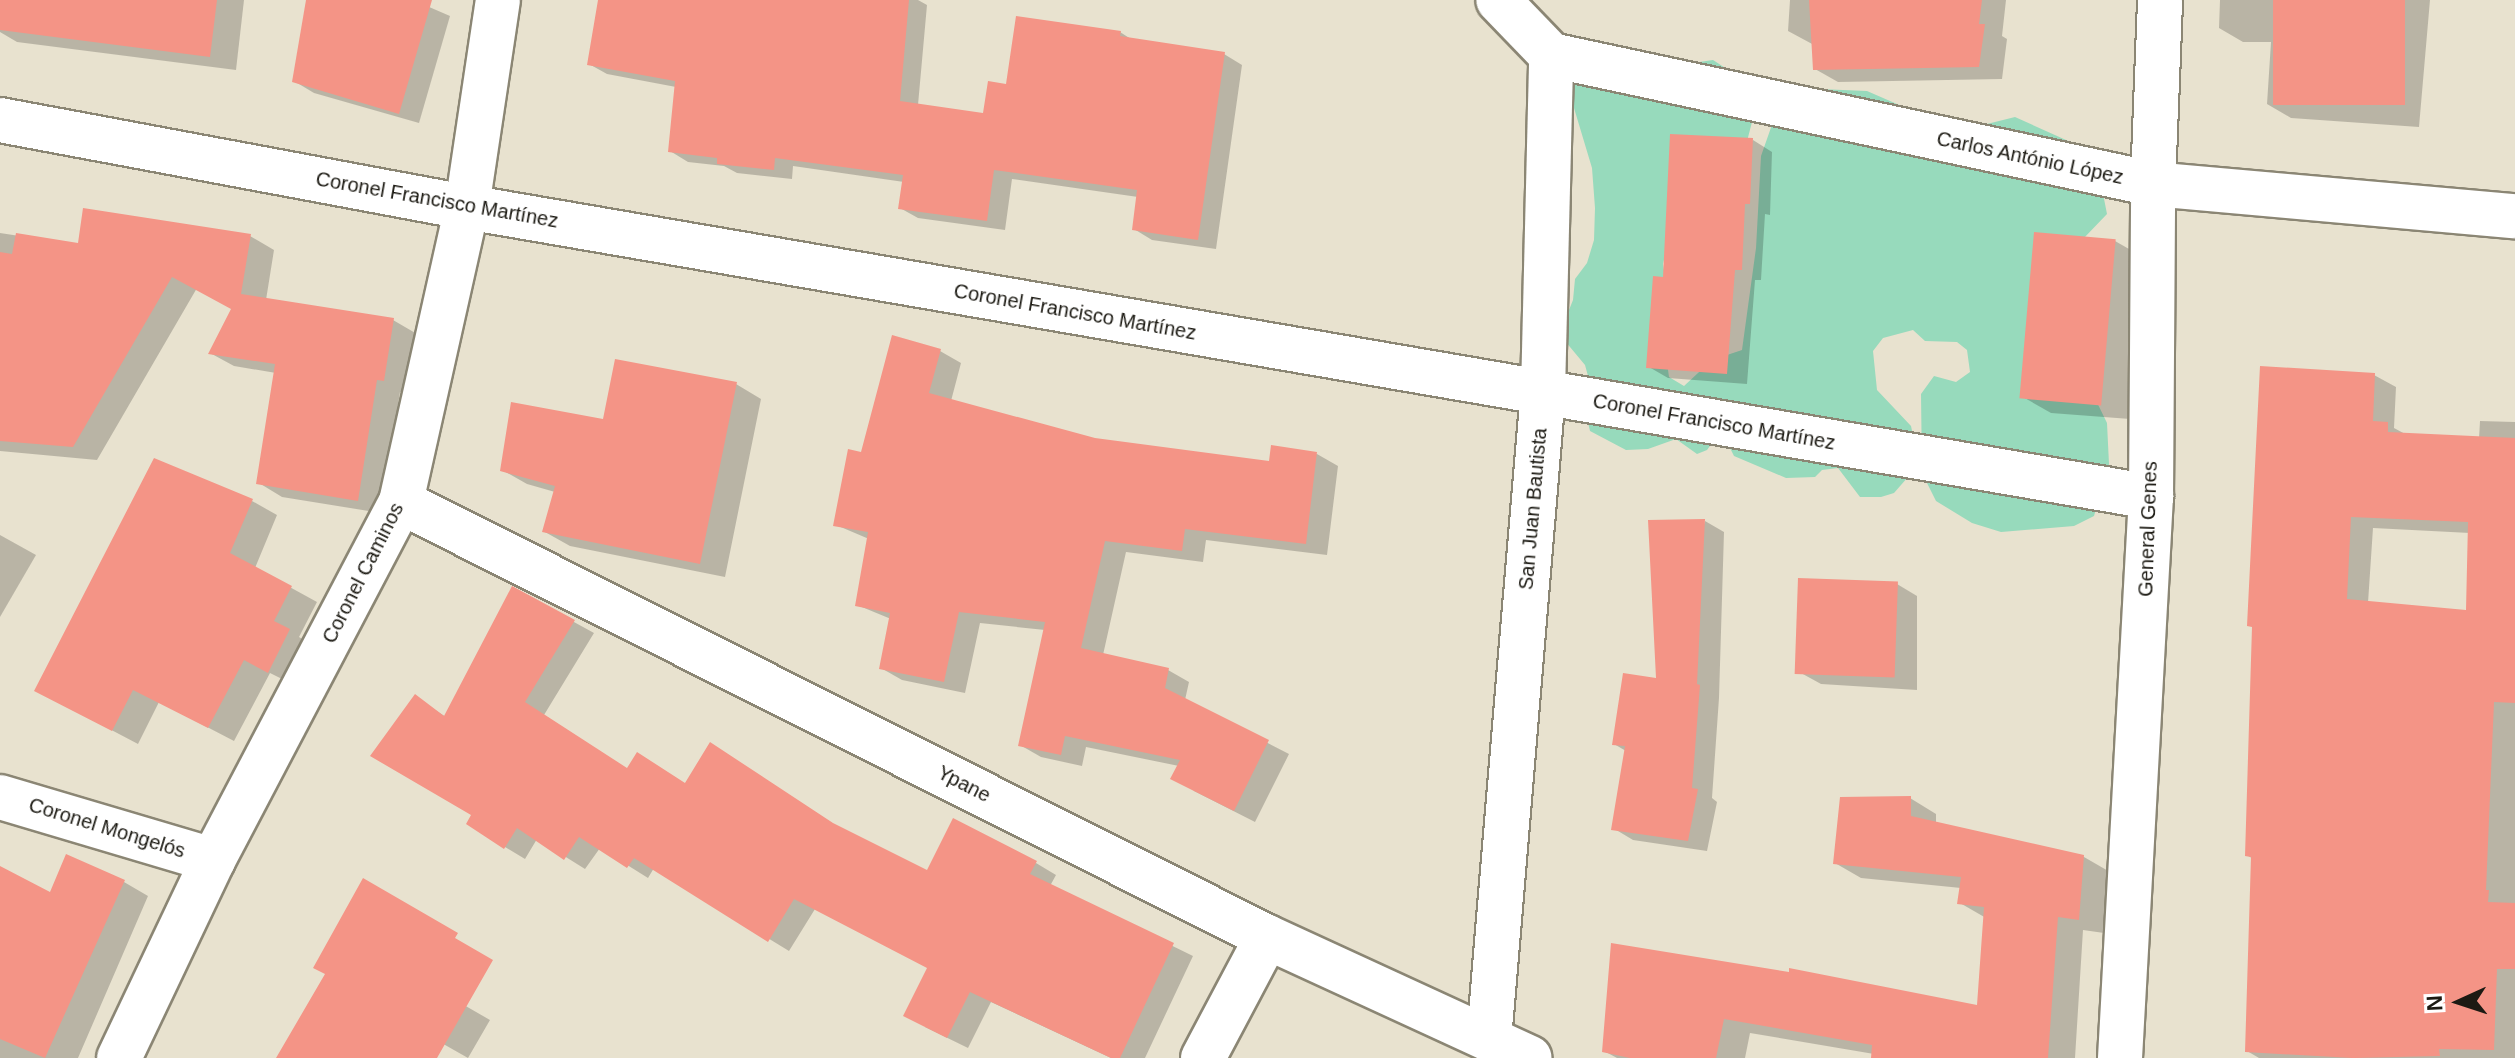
<!DOCTYPE html>
<html>
<head>
<meta charset="utf-8">
<style>
	body { margin:0 }
	#map { position:relative; width:2515px; height:1058px; overflow:hidden; background:#e8e2cf; font-family:Helvetica,sans-serif }
	div>[style] { position:absolute }
	[style*='--x'] { left:calc(var(--x)*1px); top:calc(var(--y)*1px); width:calc(var(--w)*1px); rotate:calc(var(--a)*1deg) }
	.green>* { inset:0; background:#97dabc }
	.shadow>* { inset:0; background:#0003 }
	.building>* { inset:0; background:#f49486; transform-origin:0 0 }
	.roads { filter:drop-shadow(2px 0 #8b8674) drop-shadow(-2px 0 #8b8674) drop-shadow(0 2px #8b8674) drop-shadow(0 -2px #8b8674) }
	.street>* { height:44px; margin:-22px; padding:0 22px; transform-origin:22px; border-radius:22px; background:#fff }
	span { translate:-50% -50%; white-space:nowrap; text-align:center; line-height:1.15; -webkit-text-stroke:6px #fff; paint-order:stroke }
	.street-label { font-size:20px; color:#1c1a13 }
	.north { position:absolute; left:2419px; top:962px; width:80px; height:80px; -webkit-text-stroke:6px #fff; paint-order:stroke; rotate:267deg; font-size:22px; font-weight:700; line-height:32px; text-align:center; color:#1c1a13 }
	.north::after { content:''; display:block; margin:auto; width:28px; height:36px; background:#1c1a13; clip-path:polygon(50% 0,100% 100%,50% 72%,0 100%) }
</style>
</head>
<body>
<div id="map">
	<div class="green">
		<i style="clip-path:polygon(1610px 44px,1672px 66px,1713px 60px,1733px 73px,1752px 122px,1745px 149px,1667px 247px,1663px 264px,1668px 295px,1666px 355px,1669px 377px,1684px 386px,1712px 360px,1742px 350px,1756px 248px,1761px 156px,1774px 119px,1819px 89px,1867px 91px,1959px 131px,2015px 117px,2095px 153px,2107px 214px,2083px 239px,2090px 388px,2107px 423px,2109px 464px,2094px 516px,2074px 526px,2001px 532px,1972px 523px,1936px 501px,1922px 473px,1921px 394px,1934px 376px,1956px 382px,1970px 372px,1967px 350px,1957px 342px,1925px 341px,1913px 330px,1883px 338px,1873px 351px,1877px 390px,1911px 426px,1914px 440px,1908px 477px,1894px 493px,1881px 497px,1860px 497px,1838px 468px,1822px 470px,1815px 477px,1786px 478px,1734px 456px,1725px 438px,1715px 439px,1707px 450px,1697px 454px,1676px 439px,1648px 449px,1626px 450px,1590px 431px,1586px 414px,1588px 376px,1585px 365px,1565px 341px,1565px 320px,1573px 300px,1575px 279px,1587px 263px,1594px 240px,1595px 208px,1592px 168px,1574px 108px,1573px 70px,1594px 46px)"></i>
	</div>
	<div class="shadow">
		<i style="clip-path:polygon(0 0,244px 0,236px 70px,17px 42px,0 32px)"></i>
		<i style="clip-path:polygon(308px 0,413px 0,450px 16px,419px 123px,314px 93px,294px 81px)"></i>
		<i style="clip-path:polygon(600px 0,918px 0,927px 5px,918px 105px,985px 115px,1008px 86px,1120px 32px,1134px 41px,1224px 54px,1242px 65px,1216px 249px,1152px 240px,1134px 229px,1138px 197px,1012px 179px,1005px 230px,918px 218px,900px 208px,904px 182px,793px 166px,792px 179px,737px 173px,724px 166px,688px 162px,670px 151px,676px 87px,607px 74px,589px 64px)"></i>
		<i style="clip-path:polygon(1790px 0,2006px 0,2002px 36px,2007px 39px,2002px 79px,1838px 82px,1815px 69px,1814px 45px,1788px 31px)"></i>
		<i style="clip-path:polygon(2220px 0,2430px 0,2419px 127px,2291px 118px,2267px 104px,2271px 42px,2243px 42px,2219px 28px)"></i>
		<i style="clip-path:polygon(1753px 140px,1772px 152px,1770px 215px,1765px 214px,1761px 280px,1755px 280px,1747px 384px,1668px 378px,1649px 367px,1665px 279px)"></i>
		<i style="clip-path:polygon(0 233px,79px 245px,250px 236px,274px 250px,266px 300px,393px 320px,417px 334px,408px 394px,400px 392px,381px 513px,282px 497px,259px 483px,276px 373px,234px 366px,210px 353px,233px 308px,197px 288px,97px 460px,0 451px)"></i>
		<i style="clip-path:polygon(2115px 241px,2143px 257px,2130px 419px,2051px 413px,2023px 397px)"></i>
		<i style="clip-path:polygon(940px 351px,961px 363px,951px 401px,1095px 440px,1270px 463px,1317px 454px,1338px 466px,1327px 555px,1206px 540px,1203px 562px,1126px 552px,1103px 655px,1168px 670px,1189px 682px,1185px 700px,1289px 754px,1255px 822px,1194px 791px,1179px 766px,1086px 747px,1082px 766px,1041px 757px,1020px 745px,1045px 630px,980px 623px,965px 693px,902px 680px,881px 668px,891px 619px,857px 605px,869px 539px,836px 525px,863px 454px)"></i>
		<i style="clip-path:polygon(evenodd,2374px 375px,2396px 387px,2394px 428px,2407px 435px,2479px 439px,2480px 421px,2515px 422px,2515px 1058px,2259px 1058px,2247px 1051px,2253px 859px,2247px 855px,2374px 375px,2373px 528px,2470px 533px,2467px 612px,2368px 603px,2373px 528px)"></i>
		<i style="clip-path:polygon(736px 384px,761px 399px,725px 577px,570px 546px,545px 532px,555px 492px,527px 484px,502px 470px,604px 421px)"></i>
		<i style="clip-path:polygon(252px 501px,277px 515px,255px 568px,317px 602px,299px 637px,314px 646px,294px 685px,270px 673px,234px 741px,159px 702px,138px 744px,62px 704px)"></i>
		<i style="clip-path:polygon(1705px 521px,1724px 532px,1719px 698px,1712px 798px,1717px 802px,1707px 851px,1633px 840px,1613px 828px,1626px 751px,1614px 744px,1658px 680px)"></i>
		<i style="clip-path:polygon(0 535px,36px 555px,0 617px)"></i>
		<i style="clip-path:polygon(1897px 584px,1917px 596px,1917px 690px,1821px 684px,1801px 673px)"></i>
		<i style="clip-path:polygon(512px 588px,594px 633px,544px 715px,628px 770px,685px 784px,711px 744px,844px 831px,928px 873px,1036px 863px,1056px 875px,1050px 886px,1193px 956px,1145px 1058px,1111px 1058px,991px 1002px,968px 1048px,925px 1027px,929px 968px,815px 909px,789px 951px,654px 868px,648px 878px,600px 848px,585px 869px,537px 839px,525px 859px,505px 847px,474px 815px,415px 697px,446px 717px)"></i>
		<i style="clip-path:polygon(1910px 798px,1936px 814px,1936px 824px,2084px 857px,2110px 872px,2104px 933px,2083px 930px,2075px 1058px,1873px 1058px,1874px 1054px,1750px 1033px,1745px 1058px,1617px 1058px,1604px 1051px,1613px 946px,1979px 1008px,1986px 918px,1960px 903px,1961px 888px,1861px 878px,1835px 863px)"></i>
		<i style="clip-path:polygon(0 868px,51px 895px,124px 882px,148px 896px,78px 1058px,0 1058px)"></i>
		<i style="clip-path:polygon(398px 967px,490px 1020px,468px 1058px,431px 1037px,419px 1058px,278px 1058px)"></i>
	</div>
	<div class="building">
		<i style="clip-path:polygon(0 0,217px 0,210px 57px,0 30px)"></i>
		<i style="clip-path:polygon(306px 0,432px 0,399px 114px,292px 82px)"></i>
		<i style="clip-path:polygon(598px 0,909px 0,900px 101px,983px 113px,988px 81px,1006px 84px,1016px 16px,1121px 31px,1120px 36px,1225px 52px,1198px 240px,1132px 230px,1137px 190px,994px 170px,987px 221px,898px 209px,903px 175px,775px 158px,774px 170px,717px 164px,717px 158px,668px 152px,675px 81px,587px 65px)"></i>
		<i style="clip-path:polygon(1809px 0,1982px 0,1979px 24px,1985px 24px,1979px 67px,1813px 70px)"></i>
		<i style="left:2273px;top:0;width:132px;height:105px"></i>
		<i style="clip-path:polygon(1670px 134px,1753px 138px,1750px 204px,1745px 204px,1742px 270px,1735px 270px,1727px 374px,1646px 368px,1653px 276px,1663px 277px)"></i>
		<i style="clip-path:polygon(83px 208px,251px 234px,241px 294px,394px 318px,384px 381px,377px 380px,358px 501px,256px 484px,275px 364px,208px 354px,231px 309px,172px 277px,73px 447px,0 441px,0 252px,12px 254px,16px 233px,78px 243px)"></i>
		<i style="left:2034px;top:232px;width:82px;height:167px;rotate:5deg"></i>
		<i style="clip-path:polygon(892px 335px,941px 349px,929px 393px,1095px 438px,1269px 461px,1271px 445px,1317px 452px,1306px 544px,1185px 529px,1182px 551px,1105px 541px,1081px 648px,1169px 668px,1165px 688px,1269px 740px,1234px 811px,1170px 779px,1180px 760px,1065px 736px,1061px 755px,1018px 746px,1045px 622px,959px 612px,944px 682px,879px 669px,890px 613px,855px 606px,868px 532px,833px 526px,848px 449px,861px 452px)"></i>
		<i style="clip-path:polygon(615px 359px,737px 382px,700px 564px,542px 532px,555px 486px,500px 471px,511px 402px,603px 419px)"></i>
		<i style="clip-path:polygon(evenodd,2260px 366px,2375px 373px,2373px 421px,2388px 422px,2388px 432px,2515px 438px,2515px 703px,2494px 702px,2486px 890px,2489px 890px,2488px 902px,2515px 903px,2515px 969px,2497px 969px,2494px 1050px,2439px 1049px,2440px 1056px,2353px 1058px,2245px 1052px,2251px 857px,2245px 856px,2252px 627px,2247px 626px,2260px 366px,2351px 517px,2468px 522px,2466px 610px,2347px 599px,2351px 517px)"></i>
		<i style="clip-path:polygon(154px 458px,253px 499px,230px 553px,292px 586px,274px 621px,290px 629px,268px 673px,244px 660px,208px 728px,133px 690px,112px 731px,34px 691px)"></i>
		<i style="clip-path:polygon(1705px 519px,1697px 684px,1700px 685px,1692px 788px,1698px 789px,1688px 841px,1611px 830px,1625px 746px,1612px 745px,1623px 673px,1656px 678px,1648px 520px)"></i>
		<i style="left:1798px;top:578px;width:100px;height:96px;rotate:2deg"></i>
		<i style="clip-path:polygon(512px 586px,575px 620px,525px 702px,627px 768px,637px 752px,685px 783px,710px 742px,833px 823px,927px 870px,953px 818px,1037px 861px,1030px 874px,1174px 943px,1120px 1058px,1111px 1058px,970px 992px,947px 1038px,903px 1016px,927px 968px,794px 899px,768px 942px,634px 858px,627px 868px,579px 837px,564px 860px,517px 828px,504px 849px,466px 824px,471px 815px,370px 756px,415px 694px,444px 716px)"></i>
		<i style="clip-path:polygon(1911px 796px,1911px 816px,2084px 855px,2079px 920px,2058px 917px,2048px 1058px,1871px 1058px,1872px 1045px,1724px 1019px,1716px 1058px,1630px 1058px,1602px 1052px,1611px 943px,1789px 972px,1789px 968px,1977px 1005px,1984px 907px,1957px 904px,1961px 877px,1833px 864px,1840px 797px)"></i>
		<i style="clip-path:polygon(66px 854px,125px 880px,45px 1058px,0 1039px,0 866px,50px 892px)"></i>
		<i style="clip-path:polygon(363px 878px,458px 933px,455px 938px,493px 960px,437px 1058px,276px 1058px,325px 974px,313px 968px)"></i>
	</div>
	<div class="roads">
		<div class="street">
			<i style="--x:1551;--y:55;--w:616;--a:12.09"></i>
			<i style="--x:2153;--y:184;--w:363;--a:5.1"></i>
			<i style="--x:0;--y:120;--w:475;--a:10.6"></i>
			<i style="--x:467;--y:207;--w:1709;--a:9.77"></i>
			<i style="--x:401;--y:502;--w:969;--a:26.67"></i>
			<i style="--x:1267;--y:937;--w:289;--a:24.7"></i>
			<i style="--x:0;--y:797;--w:222;--a:16.5"></i>
			<i style="--x:1489;--y:1039;--w:649;--a:-85.23"></i>
			<i style="--x:1543;--y:392;--w:337;--a:-88.6"></i>
			<i style="--x:1551;--y:55;--w:76;--a:-133.9"></i>
			<i style="--x:119;--y:1058;--w:219;--a:-64.6"></i>
			<i style="--x:213;--y:860;--w:404;--a:-62.3"></i>
			<i style="--x:401;--y:502;--w:302;--a:-77.4"></i>
			<i style="--x:467;--y:207;--w:209;--a:-81.5"></i>
			<i style="--x:1203;--y:1058;--w:137;--a:-62.1"></i>
			<i style="--x:2120;--y:1058;--w:562;--a:-86.84"></i>
			<i style="--x:2151;--y:497;--w:313;--a:-89.6"></i>
			<i style="--x:2153;--y:184;--w:184;--a:-87.8"></i>
		</div>
	</div>
	<div class="street-label">
		<span style="left:2030px;top:158px;rotate:12deg">Carlos António López</span>
		<span style="left:437px;top:200px;rotate:10deg">Coronel Francisco Martínez</span>
		<span style="left:1075px;top:312px;rotate:10deg">Coronel Francisco Martínez</span>
		<span style="left:1714px;top:422px;rotate:10deg">Coronel Francisco Martínez</span>
		<span style="left:1533px;top:509px;rotate:-85deg">San Juan Bautista</span>
		<span style="left:2148px;top:529px;rotate:-88deg">General Genes</span>
		<span style="left:363px;top:573px;rotate:-63deg">Coronel Caminos</span>
		<span style="left:964px;top:784px;rotate:27deg">Ypane</span>
		<span style="left:107px;top:828px;rotate:17deg">Coronel Mongelós</span>
	</div>
	<div class="north">N</div>
</div>
</body>
</html>
